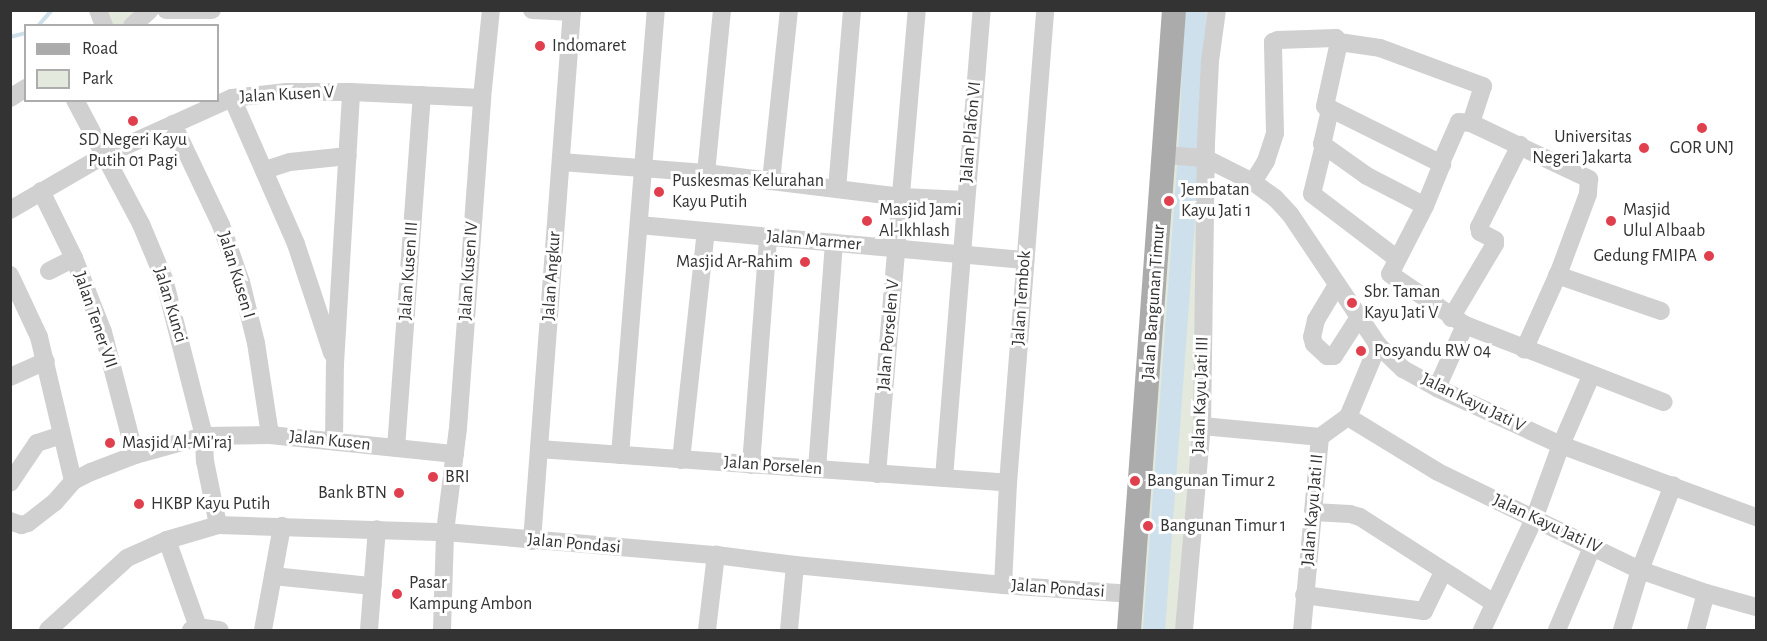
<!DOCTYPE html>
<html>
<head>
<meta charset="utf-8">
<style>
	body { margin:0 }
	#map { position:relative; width:1767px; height:641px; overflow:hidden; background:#fff; font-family:"Alegreya Sans",sans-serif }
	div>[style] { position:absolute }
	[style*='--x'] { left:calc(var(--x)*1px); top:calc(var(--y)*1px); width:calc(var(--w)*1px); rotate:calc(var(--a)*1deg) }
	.green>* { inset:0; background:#e3e9dc }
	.stream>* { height:4px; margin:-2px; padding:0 2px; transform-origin:2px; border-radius:2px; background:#cde0eb }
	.river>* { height:22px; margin:-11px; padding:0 11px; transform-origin:11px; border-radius:11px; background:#cde0eb }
	.minor>* { height:18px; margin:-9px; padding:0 9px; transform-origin:9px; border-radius:9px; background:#d0d0d0 }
	.major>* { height:24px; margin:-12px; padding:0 12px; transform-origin:12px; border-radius:12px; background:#ababab }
	.dots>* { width:16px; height:16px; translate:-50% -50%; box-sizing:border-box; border:3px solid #fff; border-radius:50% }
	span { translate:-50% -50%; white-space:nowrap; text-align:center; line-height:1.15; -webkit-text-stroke:6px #fff; paint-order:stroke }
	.poi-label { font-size:18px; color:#333 }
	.left { translate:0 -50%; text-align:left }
	.right { translate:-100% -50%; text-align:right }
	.street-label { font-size:18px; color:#333 }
	.frame { position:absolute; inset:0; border:12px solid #333; pointer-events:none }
	.legend { position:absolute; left:24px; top:24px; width:195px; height:78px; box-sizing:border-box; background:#fff; border:2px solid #adadad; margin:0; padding:8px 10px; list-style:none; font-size:18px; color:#333 }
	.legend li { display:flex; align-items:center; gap:12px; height:30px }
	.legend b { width:30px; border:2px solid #adadad }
</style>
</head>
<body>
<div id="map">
	<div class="green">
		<i style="clip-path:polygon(98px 11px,150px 11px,132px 26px,104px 25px)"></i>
		<i style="clip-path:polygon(1174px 11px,1217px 11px,1184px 630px,1128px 630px)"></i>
	</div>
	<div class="stream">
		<i style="--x:38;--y:26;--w:21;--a:-49"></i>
		<i style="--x:10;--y:37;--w:16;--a:-14"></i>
	</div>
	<div class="river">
		<i style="--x:1154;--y:630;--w:475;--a:-85.8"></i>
		<i style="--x:1189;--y:156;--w:146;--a:-87.3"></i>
	</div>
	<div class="minor">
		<i style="--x:98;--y:10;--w:17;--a:69"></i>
		<i style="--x:166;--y:10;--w:46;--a:0"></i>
		<i style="--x:532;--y:10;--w:40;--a:2.9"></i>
		<i style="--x:132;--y:26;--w:24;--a:-42"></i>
		<i style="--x:1339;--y:42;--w:41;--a:8.3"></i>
		<i style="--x:1380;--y:48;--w:110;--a:20.3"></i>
		<i style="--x:1483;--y:86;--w:39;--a:108"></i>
		<i style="--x:1471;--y:123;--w:12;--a:-175"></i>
		<i style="--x:1459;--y:122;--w:45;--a:113.7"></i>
		<i style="--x:10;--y:98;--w:19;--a:-32"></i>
		<i style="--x:232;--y:98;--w:159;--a:66.3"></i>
		<i style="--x:296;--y:244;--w:115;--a:71.7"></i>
		<i style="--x:75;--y:100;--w:140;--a:62"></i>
		<i style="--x:141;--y:224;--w:60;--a:67.3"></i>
		<i style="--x:164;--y:279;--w:162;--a:75.7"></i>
		<i style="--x:204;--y:436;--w:25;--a:88"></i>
		<i style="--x:205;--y:461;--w:65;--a:78.5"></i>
		<i style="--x:1330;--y:110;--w:35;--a:103"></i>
		<i style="--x:1322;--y:144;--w:55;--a:35.4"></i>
		<i style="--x:1367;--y:176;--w:65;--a:27.3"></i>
		<i style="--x:1471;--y:123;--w:131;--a:25.4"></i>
		<i style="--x:1589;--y:179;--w:15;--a:94"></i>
		<i style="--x:1588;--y:194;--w:83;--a:110.4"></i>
		<i style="--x:1559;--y:272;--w:85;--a:114.2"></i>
		<i style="--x:173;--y:124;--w:112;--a:64.6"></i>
		<i style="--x:221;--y:225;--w:60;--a:70.7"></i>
		<i style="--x:241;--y:282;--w:63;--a:76.2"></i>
		<i style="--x:256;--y:343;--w:93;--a:81.3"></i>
		<i style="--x:1324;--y:145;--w:50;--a:103.8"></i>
		<i style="--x:1312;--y:194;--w:106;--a:37.3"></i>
		<i style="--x:1164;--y:155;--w:41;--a:4.2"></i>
		<i style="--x:1205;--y:158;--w:54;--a:26.6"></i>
		<i style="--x:1253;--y:182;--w:27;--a:36"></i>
		<i style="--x:1275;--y:198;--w:22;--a:47"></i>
		<i style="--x:1290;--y:214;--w:158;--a:56.1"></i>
		<i style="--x:1378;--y:345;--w:35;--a:44"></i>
		<i style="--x:1403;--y:369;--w:39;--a:29"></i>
		<i style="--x:1437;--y:388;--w:136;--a:24.7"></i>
		<i style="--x:1561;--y:445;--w:208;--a:20.3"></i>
		<i style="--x:561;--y:162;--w:145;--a:4.3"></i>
		<i style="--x:706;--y:173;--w:197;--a:7"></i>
		<i style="--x:902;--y:197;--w:63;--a:2.7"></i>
		<i style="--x:265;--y:170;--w:26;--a:-18"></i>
		<i style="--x:290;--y:162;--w:58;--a:-5.9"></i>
		<i style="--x:706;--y:173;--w:164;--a:-84.4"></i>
		<i style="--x:771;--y:181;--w:172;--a:-84"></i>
		<i style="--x:1253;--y:182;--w:25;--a:-58"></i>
		<i style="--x:1266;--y:161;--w:29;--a:-72"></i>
		<i style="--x:1275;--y:133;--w:91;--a:-91.3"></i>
		<i style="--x:1273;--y:42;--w:5;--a:-22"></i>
		<i style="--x:1278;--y:40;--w:58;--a:-2"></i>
		<i style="--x:1336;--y:38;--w:5;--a:53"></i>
		<i style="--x:1339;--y:42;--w:66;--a:102.3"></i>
		<i style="--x:1325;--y:106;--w:131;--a:26.4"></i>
		<i style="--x:1442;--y:164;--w:45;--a:112"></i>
		<i style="--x:1425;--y:206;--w:76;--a:117.2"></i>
		<i style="--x:1390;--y:274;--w:91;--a:34.2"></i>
		<i style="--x:1465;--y:325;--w:69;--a:114"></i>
		<i style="--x:837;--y:189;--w:180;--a:-85.2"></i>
		<i style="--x:41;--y:191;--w:75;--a:63.8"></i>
		<i style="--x:74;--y:258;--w:79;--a:68.6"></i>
		<i style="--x:103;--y:332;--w:127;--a:75.4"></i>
		<i style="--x:10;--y:210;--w:110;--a:-30.1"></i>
		<i style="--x:105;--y:155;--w:139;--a:-24.2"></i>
		<i style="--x:232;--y:98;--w:55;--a:-6.2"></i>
		<i style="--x:287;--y:92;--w:64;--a:0"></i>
		<i style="--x:351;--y:92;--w:131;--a:2.6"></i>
		<i style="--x:639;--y:225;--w:388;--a:5.2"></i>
		<i style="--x:49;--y:271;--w:28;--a:-27"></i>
		<i style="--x:10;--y:275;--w:68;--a:64.9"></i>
		<i style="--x:39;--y:337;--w:148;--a:76.7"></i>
		<i style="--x:1557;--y:275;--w:110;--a:19.1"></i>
		<i style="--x:1337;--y:285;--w:41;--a:121"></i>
		<i style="--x:1316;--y:320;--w:17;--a:103"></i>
		<i style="--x:1312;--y:337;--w:7;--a:74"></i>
		<i style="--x:1314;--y:344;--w:18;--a:43"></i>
		<i style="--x:1327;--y:356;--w:7;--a:0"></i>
		<i style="--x:1334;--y:356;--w:46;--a:-57.3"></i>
		<i style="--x:1451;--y:318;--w:86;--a:-59.3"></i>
		<i style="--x:1495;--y:244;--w:4;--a:-90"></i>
		<i style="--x:1495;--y:240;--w:17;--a:-152"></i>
		<i style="--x:1480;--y:232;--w:5;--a:-101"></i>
		<i style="--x:1479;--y:227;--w:92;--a:-63.4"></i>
		<i style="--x:1465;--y:325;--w:213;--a:21.2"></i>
		<i style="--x:10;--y:377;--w:39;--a:-24"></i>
		<i style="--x:1348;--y:417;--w:105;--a:31.4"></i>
		<i style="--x:1438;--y:472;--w:225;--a:25.9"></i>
		<i style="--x:1640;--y:570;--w:70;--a:19.2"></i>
		<i style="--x:1706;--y:593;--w:52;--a:15.6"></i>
		<i style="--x:1202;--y:426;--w:119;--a:5.3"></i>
		<i style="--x:1320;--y:437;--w:194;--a:95.3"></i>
		<i style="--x:1320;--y:437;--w:34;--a:-36"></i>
		<i style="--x:1348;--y:417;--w:78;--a:-67.4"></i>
		<i style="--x:334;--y:441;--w:77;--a:-89.3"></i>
		<i style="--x:335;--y:364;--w:272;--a:-86.6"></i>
		<i style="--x:396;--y:448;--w:354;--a:-85.8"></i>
		<i style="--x:539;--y:449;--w:470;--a:4.1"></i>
		<i style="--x:620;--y:455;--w:446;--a:-85.4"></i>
		<i style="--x:681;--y:460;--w:230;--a:-83.8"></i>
		<i style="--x:751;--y:465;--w:229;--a:-85.7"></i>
		<i style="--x:817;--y:469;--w:227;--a:-85.7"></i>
		<i style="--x:877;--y:474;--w:466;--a:-85.1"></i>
		<i style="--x:944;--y:478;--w:470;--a:-85.4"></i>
		<i style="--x:10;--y:483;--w:48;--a:-56"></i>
		<i style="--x:37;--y:443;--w:26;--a:-18"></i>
		<i style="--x:1313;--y:512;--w:37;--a:3"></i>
		<i style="--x:1350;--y:514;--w:10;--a:17"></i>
		<i style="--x:1360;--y:517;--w:159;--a:32.7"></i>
		<i style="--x:10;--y:521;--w:12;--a:20"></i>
		<i style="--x:21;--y:525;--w:7;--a:-16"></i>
		<i style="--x:28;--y:523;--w:34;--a:-38"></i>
		<i style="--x:55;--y:502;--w:28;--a:-49"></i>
		<i style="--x:73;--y:481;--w:20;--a:-27"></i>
		<i style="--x:91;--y:472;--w:47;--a:-21.1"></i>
		<i style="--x:135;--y:455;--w:72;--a:-15.4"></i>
		<i style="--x:204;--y:436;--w:66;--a:-0.9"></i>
		<i style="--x:270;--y:435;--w:186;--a:5.9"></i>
		<i style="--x:167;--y:540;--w:92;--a:70.4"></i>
		<i style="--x:532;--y:541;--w:533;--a:-85.69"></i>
		<i style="--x:273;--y:576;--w:100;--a:5.8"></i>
		<i style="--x:1003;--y:585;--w:102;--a:-87.2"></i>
		<i style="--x:1008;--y:483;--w:474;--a:-85.5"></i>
		<i style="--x:1304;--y:595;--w:121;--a:7.6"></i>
		<i style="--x:1424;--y:611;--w:43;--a:-64"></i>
		<i style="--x:48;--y:630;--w:107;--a:-42.3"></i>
		<i style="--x:127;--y:558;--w:44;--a:-24.2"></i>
		<i style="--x:167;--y:540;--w:53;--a:-16.4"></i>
		<i style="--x:218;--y:525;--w:227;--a:1.8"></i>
		<i style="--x:445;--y:532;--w:272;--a:4.9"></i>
		<i style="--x:716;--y:555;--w:80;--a:7.2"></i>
		<i style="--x:795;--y:565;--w:209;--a:5.5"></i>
		<i style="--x:1003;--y:585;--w:130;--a:4"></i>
		<i style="--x:191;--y:630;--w:8;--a:-23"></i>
		<i style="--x:198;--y:627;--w:22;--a:8"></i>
		<i style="--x:263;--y:630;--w:106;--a:-79.6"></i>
		<i style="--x:369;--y:630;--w:101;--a:-85.5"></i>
		<i style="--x:442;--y:630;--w:98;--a:-88.2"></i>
		<i style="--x:445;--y:532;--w:105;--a:-82.9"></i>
		<i style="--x:458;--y:428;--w:331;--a:-85.8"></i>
		<i style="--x:482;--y:98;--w:88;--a:-84.2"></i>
		<i style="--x:707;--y:630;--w:76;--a:-83.2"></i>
		<i style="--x:789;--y:630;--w:65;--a:-84.7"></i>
		<i style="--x:1184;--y:630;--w:205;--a:-85"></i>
		<i style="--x:1202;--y:426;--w:283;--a:-89.2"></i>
		<i style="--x:1206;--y:143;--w:82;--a:-87.2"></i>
		<i style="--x:1210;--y:61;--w:51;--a:-82.2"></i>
		<i style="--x:1482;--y:630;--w:123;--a:-64.9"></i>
		<i style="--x:1534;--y:519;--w:79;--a:-70"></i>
		<i style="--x:1561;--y:445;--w:75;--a:-66.5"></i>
		<i style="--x:1557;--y:630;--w:92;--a:-67"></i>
		<i style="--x:1622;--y:630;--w:63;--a:-73.3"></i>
		<i style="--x:1640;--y:570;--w:91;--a:-68.8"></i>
		<i style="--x:1696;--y:630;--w:38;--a:-75"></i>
	</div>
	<div class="major">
		<i style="--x:1129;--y:630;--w:622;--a:-85.85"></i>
	</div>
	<div class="dots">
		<i style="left:540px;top:46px;background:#e03f4e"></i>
		<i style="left:133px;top:121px;background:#e03f4e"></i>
		<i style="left:1702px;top:128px;background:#e03f4e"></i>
		<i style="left:1644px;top:148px;background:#e03f4e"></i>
		<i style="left:659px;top:192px;background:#e03f4e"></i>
		<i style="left:1169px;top:201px;background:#e03f4e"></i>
		<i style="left:867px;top:221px;background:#e03f4e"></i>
		<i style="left:1611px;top:221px;background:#e03f4e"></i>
		<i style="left:1709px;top:256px;background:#e03f4e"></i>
		<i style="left:805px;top:262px;background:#e03f4e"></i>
		<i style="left:1352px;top:303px;background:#e03f4e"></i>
		<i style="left:1361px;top:351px;background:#e03f4e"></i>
		<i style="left:110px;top:443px;background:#e03f4e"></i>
		<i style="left:433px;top:477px;background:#e03f4e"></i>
		<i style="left:1135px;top:481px;background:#e03f4e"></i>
		<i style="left:399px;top:493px;background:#e03f4e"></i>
		<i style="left:139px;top:504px;background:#e03f4e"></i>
		<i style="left:1148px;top:526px;background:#e03f4e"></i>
		<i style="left:397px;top:594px;background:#e03f4e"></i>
	</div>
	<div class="poi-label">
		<span class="left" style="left:552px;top:46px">Indomaret</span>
		<span class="right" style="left:1632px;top:148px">Universitas<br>Negeri Jakarta</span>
		<span style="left:133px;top:151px">SD Negeri Kayu<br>Putih 01 Pagi</span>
		<span style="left:1702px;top:148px">GOR UNJ</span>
		<span class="left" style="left:672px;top:192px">Puskesmas Kelurahan<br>Kayu Putih</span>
		<span class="left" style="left:1181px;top:201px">Jembatan<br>Kayu Jati 1</span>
		<span class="left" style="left:879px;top:221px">Masjid Jami<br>Al-Ikhlash</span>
		<span class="left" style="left:1623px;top:221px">Masjid<br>Ulul Albaab</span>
		<span class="right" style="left:1697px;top:256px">Gedung FMIPA</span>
		<span class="right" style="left:793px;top:262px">Masjid Ar-Rahim</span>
		<span class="left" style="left:1364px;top:303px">Sbr. Taman<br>Kayu Jati V</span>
		<span class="left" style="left:1374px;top:351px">Posyandu RW 04</span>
		<span class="left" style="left:122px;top:443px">Masjid Al-Mi'raj</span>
		<span class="left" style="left:445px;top:477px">BRI</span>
		<span class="left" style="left:1147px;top:481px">Bangunan Timur 2</span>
		<span class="right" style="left:387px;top:493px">Bank BTN</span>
		<span class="left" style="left:151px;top:504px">HKBP Kayu Putih</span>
		<span class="left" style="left:1160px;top:526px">Bangunan Timur 1</span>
		<span class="left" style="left:409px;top:594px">Pasar<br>Kampung Ambon</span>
	</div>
	<div class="street-label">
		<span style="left:287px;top:95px;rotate:-3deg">Jalan Kusen V</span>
		<span style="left:971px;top:132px;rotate:-85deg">Jalan Plafon VI</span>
		<span style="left:814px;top:241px;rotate:5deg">Jalan Marmer</span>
		<span style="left:409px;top:271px;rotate:-86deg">Jalan Kusen III</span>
		<span style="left:469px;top:271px;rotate:-86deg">Jalan Kusen IV</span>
		<span style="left:236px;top:275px;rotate:73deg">Jalan Kusen I</span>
		<span style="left:552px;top:276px;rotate:-86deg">Jalan Angkur</span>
		<span style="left:1022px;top:298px;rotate:-86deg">Jalan Tembok</span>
		<span style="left:1154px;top:302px;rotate:-86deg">Jalan Bangunan Timur</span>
		<span style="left:170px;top:305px;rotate:73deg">Jalan Kunci</span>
		<span style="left:95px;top:320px;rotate:71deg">Jalan Tener VII</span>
		<span style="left:889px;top:335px;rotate:-85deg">Jalan Porselen V</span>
		<span style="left:1201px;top:395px;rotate:-88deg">Jalan Kayu Jati III</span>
		<span style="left:1473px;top:403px;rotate:26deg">Jalan Kayu Jati V</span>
		<span style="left:330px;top:441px;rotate:6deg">Jalan Kusen</span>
		<span style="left:773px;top:466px;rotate:4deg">Jalan Porselen</span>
		<span style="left:1313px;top:510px;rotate:-85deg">Jalan Kayu Jati II</span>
		<span style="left:1547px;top:524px;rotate:25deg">Jalan Kayu Jati IV</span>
		<span style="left:574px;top:544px;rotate:5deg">Jalan Pondasi</span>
		<span style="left:1058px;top:589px;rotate:4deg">Jalan Pondasi</span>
	</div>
	<div class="frame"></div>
	<ul class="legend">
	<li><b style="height:8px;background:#ababab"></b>Road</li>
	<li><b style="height:16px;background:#e3e9dc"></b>Park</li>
	</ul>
</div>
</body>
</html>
